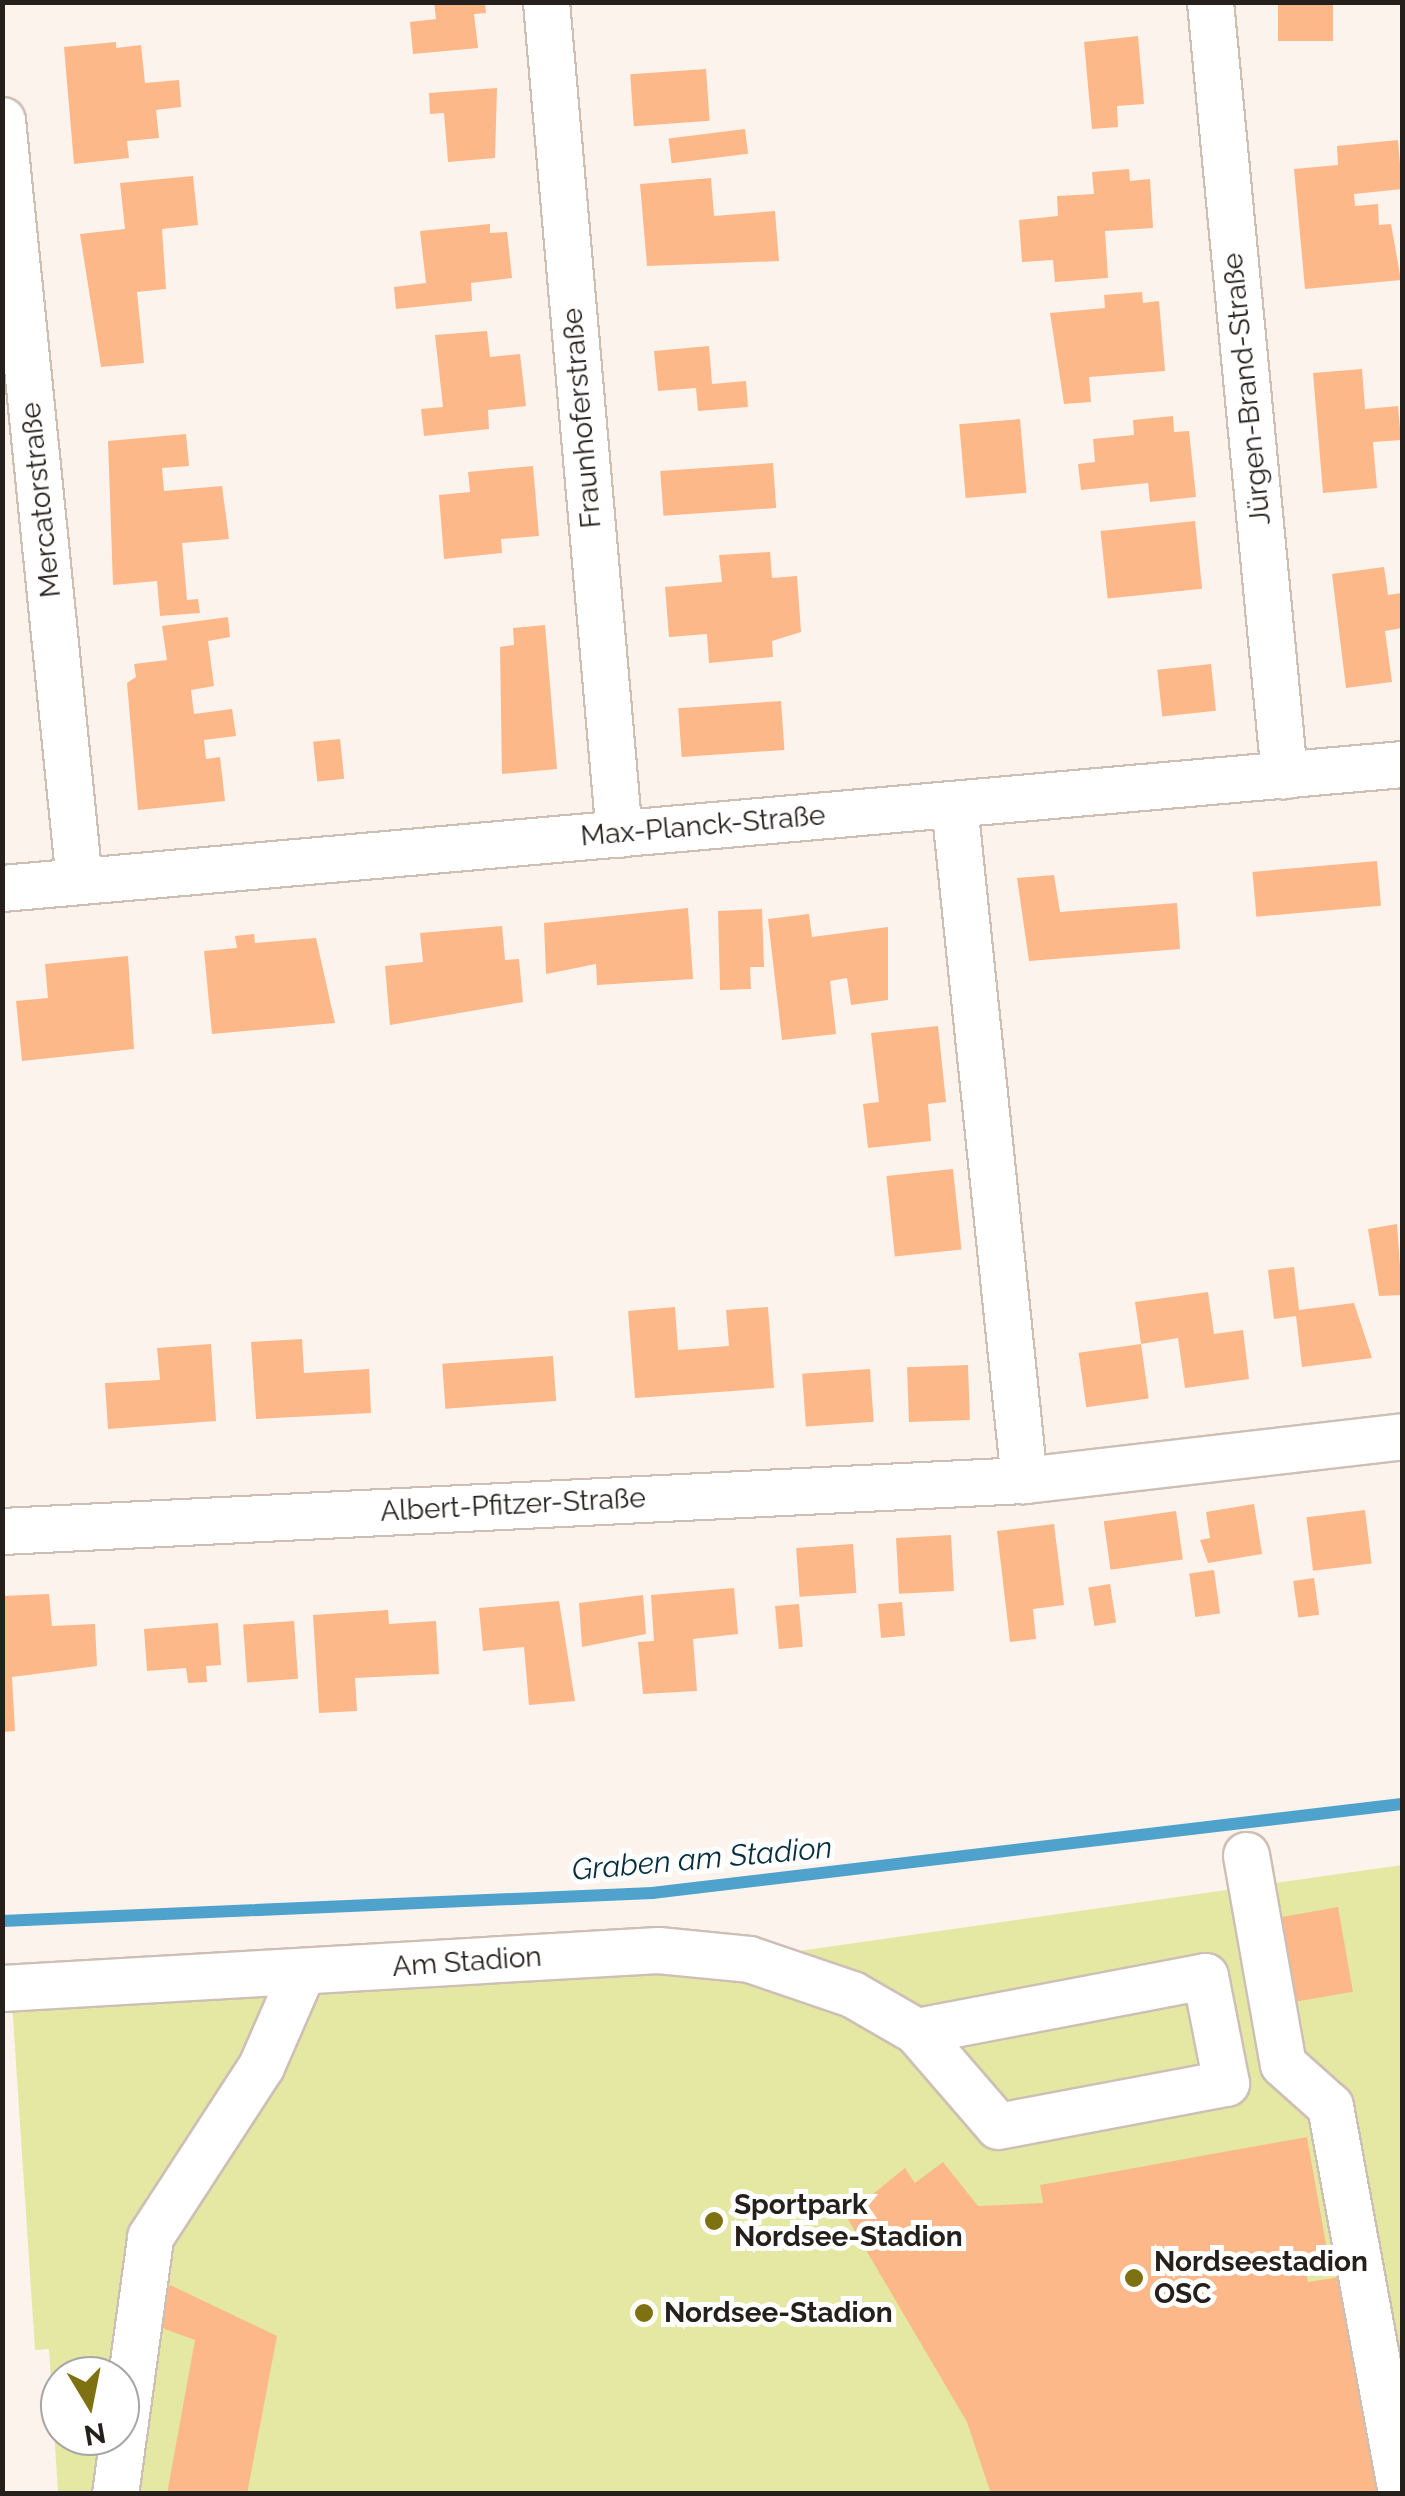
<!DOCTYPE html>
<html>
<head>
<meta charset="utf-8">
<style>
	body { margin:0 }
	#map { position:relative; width:1405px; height:2496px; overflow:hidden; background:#fdf3ed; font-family:Raleway,sans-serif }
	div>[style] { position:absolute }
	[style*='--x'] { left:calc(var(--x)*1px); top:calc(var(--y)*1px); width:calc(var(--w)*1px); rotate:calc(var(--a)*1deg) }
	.green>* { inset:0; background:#e4e8a3 }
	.stream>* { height:12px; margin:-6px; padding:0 6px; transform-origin:6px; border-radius:6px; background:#4ea2cc }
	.building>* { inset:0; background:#fcb888; transform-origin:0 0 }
	.roads { filter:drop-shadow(2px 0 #cebfb5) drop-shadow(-2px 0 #cebfb5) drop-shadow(0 2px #cebfb5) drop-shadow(0 -2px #cebfb5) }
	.minor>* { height:45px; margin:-22.5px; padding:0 22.5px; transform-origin:22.5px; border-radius:22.5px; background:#fff }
	.dots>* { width:28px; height:28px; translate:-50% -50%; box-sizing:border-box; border:5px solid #fff; border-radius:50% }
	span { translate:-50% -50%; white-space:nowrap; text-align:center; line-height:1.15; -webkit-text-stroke:10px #fff; paint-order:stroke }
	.street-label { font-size:28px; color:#26201d }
	.poi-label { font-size:28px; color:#26201d; font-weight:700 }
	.left { translate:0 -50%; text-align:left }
	.water-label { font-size:30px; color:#062e3f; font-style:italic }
	.frame { position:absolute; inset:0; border:5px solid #26201d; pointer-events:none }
	.north { position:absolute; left:40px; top:2356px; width:100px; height:100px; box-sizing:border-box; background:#fff; border:2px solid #a8a6a5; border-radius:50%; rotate:170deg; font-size:28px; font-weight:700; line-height:40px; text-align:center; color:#26201d }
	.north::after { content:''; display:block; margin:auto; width:35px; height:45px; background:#7d7111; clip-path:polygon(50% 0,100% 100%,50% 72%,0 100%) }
</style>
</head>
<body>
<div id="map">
	<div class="green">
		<i style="clip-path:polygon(evenodd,1402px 1865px,1402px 2493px,58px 2493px,49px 2349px,35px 2350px,12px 2002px,651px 1972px,1402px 1865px,60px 2376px,120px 2376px,120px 2436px,60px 2436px,60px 2376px)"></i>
	</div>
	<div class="stream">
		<i style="--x:2;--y:1921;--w:651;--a:-2.47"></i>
		<i style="--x:652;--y:1893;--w:755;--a:-6.77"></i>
	</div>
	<div class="building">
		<i style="clip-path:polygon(434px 2px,485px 2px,486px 13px,474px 14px,478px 48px,413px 54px,410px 22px,436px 19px)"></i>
		<i style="left:1278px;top:2px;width:55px;height:39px"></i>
		<i style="clip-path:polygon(1138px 36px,1144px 104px,1117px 106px,1118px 127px,1092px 129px,1084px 42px)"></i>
		<i style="clip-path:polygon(116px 42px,116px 48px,141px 45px,145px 83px,179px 80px,181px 107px,156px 110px,159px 138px,127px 141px,129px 158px,74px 164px,64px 47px)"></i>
		<i style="left:706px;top:69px;width:52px;height:76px;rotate:86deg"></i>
		<i style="clip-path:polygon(497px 88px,495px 158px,448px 162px,444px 113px,430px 114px,429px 93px)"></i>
		<i style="left:745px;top:129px;width:25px;height:77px;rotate:83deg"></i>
		<i style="clip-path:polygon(1398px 140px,1402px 189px,1354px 194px,1355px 206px,1378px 204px,1379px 225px,1391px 224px,1401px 280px,1305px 289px,1294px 169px,1338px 165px,1337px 146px)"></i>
		<i style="clip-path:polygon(1129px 169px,1130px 181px,1150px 179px,1153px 228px,1105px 231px,1108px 278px,1055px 282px,1053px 260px,1022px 262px,1019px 220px,1058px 216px,1057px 196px,1094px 194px,1092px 172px)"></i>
		<i style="clip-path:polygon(193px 176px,198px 225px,162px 229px,166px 289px,137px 292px,144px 363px,101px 367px,80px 234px,125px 229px,120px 183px)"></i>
		<i style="clip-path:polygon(711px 178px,714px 216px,775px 211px,779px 261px,647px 266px,640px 184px)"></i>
		<i style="clip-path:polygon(490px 224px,490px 233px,507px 232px,512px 278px,471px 283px,472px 301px,396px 309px,394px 287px,426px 283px,420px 231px)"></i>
		<i style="clip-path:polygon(1142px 292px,1143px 303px,1159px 301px,1165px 371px,1089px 377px,1091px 402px,1064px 404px,1050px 313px,1105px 308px,1104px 295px)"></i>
		<i style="clip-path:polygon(487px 331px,490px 357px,520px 354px,526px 406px,488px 410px,489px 429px,424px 436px,421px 409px,443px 407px,435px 335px)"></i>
		<i style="clip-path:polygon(709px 346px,712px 384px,746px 381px,748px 407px,698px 411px,696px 388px,658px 391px,654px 351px)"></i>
		<i style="clip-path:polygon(1362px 369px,1365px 409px,1398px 406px,1401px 440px,1373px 442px,1377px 488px,1323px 493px,1313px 373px)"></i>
		<i style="clip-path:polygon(1173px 416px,1174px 432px,1189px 431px,1196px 497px,1150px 502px,1148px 483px,1081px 490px,1078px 464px,1095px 462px,1093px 439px,1134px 435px,1133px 420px)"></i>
		<i style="left:1020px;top:419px;width:74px;height:61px;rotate:85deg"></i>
		<i style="clip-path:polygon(186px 434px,189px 466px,162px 468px,164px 491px,222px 486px,229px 539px,182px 543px,187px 600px,198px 599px,200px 613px,160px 616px,157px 581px,113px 585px,108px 441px)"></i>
		<i style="left:773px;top:463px;width:45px;height:113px;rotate:86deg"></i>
		<i style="clip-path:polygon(533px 466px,539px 536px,501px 539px,502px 553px,444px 559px,439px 495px,470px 492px,468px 472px)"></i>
		<i style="left:1195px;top:521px;width:68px;height:95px;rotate:84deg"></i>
		<i style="clip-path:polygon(770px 552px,772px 578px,797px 576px,801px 632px,772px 641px,773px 657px,709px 663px,707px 634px,669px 637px,665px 587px,722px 582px,719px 555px)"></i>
		<i style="clip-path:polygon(1384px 567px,1388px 595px,1402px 593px,1402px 628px,1385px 631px,1392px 682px,1346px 688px,1332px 574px)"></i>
		<i style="clip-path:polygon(228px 617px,230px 637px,208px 641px,214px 686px,191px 690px,194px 714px,232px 709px,236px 736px,204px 740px,206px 759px,220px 757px,225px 801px,138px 810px,127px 683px,136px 677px,134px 664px,167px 660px,162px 626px)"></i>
		<i style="clip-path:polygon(545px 625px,557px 769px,502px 774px,500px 647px,514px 645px,513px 628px)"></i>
		<i style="left:1211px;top:664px;width:47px;height:54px;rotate:84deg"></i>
		<i style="left:781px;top:701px;width:49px;height:103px;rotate:86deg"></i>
		<i style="left:340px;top:739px;width:40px;height:27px;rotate:84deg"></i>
		<i style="left:1377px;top:861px;width:45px;height:125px;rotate:85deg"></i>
		<i style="clip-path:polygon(1054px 875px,1060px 912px,1177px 903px,1180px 949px,1029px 961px,1017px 878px)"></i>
		<i style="clip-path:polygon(688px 908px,693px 979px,597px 985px,596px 964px,546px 974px,544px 923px)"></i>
		<i style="clip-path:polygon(762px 909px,764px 967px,750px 967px,751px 989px,720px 990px,718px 911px)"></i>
		<i style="clip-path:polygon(809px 914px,812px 937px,888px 927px,888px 1000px,851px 1005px,847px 978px,830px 981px,836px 1034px,782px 1040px,768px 919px)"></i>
		<i style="clip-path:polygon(502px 926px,505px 960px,519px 959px,523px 1002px,390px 1025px,385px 966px,423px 962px,420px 933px)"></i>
		<i style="clip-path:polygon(254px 934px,255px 943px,316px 938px,335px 1023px,212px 1034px,204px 951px,237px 948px,235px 936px)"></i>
		<i style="clip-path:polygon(128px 956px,134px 1049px,22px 1061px,16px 1001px,48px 998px,45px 964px)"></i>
		<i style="clip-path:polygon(938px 1026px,946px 1102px,928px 1104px,931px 1141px,868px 1148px,863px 1104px,879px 1102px,871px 1033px)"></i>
		<i style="left:953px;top:1169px;width:81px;height:67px;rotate:84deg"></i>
		<i style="clip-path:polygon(1397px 1224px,1402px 1295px,1379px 1296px,1368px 1229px)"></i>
		<i style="clip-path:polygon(1294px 1267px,1299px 1310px,1354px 1303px,1372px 1358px,1302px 1367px,1296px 1316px,1274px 1319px,1268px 1270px)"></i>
		<i style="clip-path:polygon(1208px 1292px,1214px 1334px,1243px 1330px,1249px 1379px,1185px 1388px,1178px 1338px,1141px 1344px,1135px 1302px)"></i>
		<i style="clip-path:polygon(675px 1307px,678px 1350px,729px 1346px,726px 1310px,768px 1307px,774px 1388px,635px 1398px,628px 1311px)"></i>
		<i style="clip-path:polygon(302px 1339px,304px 1373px,369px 1369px,371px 1413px,256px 1419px,251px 1342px)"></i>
		<i style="clip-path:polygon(211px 1344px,216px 1421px,108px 1429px,105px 1383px,160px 1380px,157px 1348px)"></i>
		<i style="left:1141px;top:1344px;width:55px;height:63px;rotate:82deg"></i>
		<i style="left:553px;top:1356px;width:45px;height:111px;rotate:86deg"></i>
		<i style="left:968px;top:1365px;width:55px;height:61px;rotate:88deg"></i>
		<i style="left:870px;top:1369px;width:53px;height:68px;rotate:86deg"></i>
		<i style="clip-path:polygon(1254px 1504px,1262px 1554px,1208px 1563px,1200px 1540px,1210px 1538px,1206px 1512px)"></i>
		<i style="left:1365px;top:1510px;width:54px;height:59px;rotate:83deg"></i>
		<i style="left:1176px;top:1511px;width:49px;height:73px;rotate:82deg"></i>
		<i style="clip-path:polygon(1054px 1524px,1064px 1605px,1033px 1609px,1036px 1639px,1010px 1642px,997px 1531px)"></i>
		<i style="left:951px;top:1535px;width:56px;height:55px;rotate:87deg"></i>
		<i style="left:853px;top:1544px;width:49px;height:57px;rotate:86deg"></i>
		<i style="left:1214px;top:1570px;width:44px;height:25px;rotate:82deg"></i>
		<i style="left:1314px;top:1578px;width:37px;height:21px;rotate:82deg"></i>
		<i style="left:1110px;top:1584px;width:39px;height:22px;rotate:81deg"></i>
		<i style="clip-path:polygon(734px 1588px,738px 1634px,693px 1639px,697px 1691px,643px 1694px,638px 1642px,654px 1641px,651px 1595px)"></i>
		<i style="clip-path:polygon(49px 1594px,52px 1626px,95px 1624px,97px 1666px,12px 1677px,15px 1731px,2px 1732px,2px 1596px)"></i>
		<i style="clip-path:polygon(643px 1595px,646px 1634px,582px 1647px,579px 1603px)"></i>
		<i style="clip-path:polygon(559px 1601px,575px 1701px,529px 1705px,524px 1647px,483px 1651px,479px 1608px)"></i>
		<i style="left:902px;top:1602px;width:34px;height:24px;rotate:85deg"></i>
		<i style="left:799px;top:1604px;width:43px;height:24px;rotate:85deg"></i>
		<i style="clip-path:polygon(388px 1610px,389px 1624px,436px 1621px,439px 1674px,355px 1678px,357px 1711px,319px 1713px,313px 1615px)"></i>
		<i style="left:294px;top:1621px;width:58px;height:51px;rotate:86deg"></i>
		<i style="clip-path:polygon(218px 1623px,221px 1665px,206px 1666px,207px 1682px,188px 1683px,186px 1668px,147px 1671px,144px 1629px)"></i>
		<i style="left:1338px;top:1907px;width:86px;height:60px;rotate:80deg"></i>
		<i style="clip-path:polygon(1307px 2137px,1327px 2250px,1303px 2254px,1308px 2282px,1340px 2277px,1379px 2494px,991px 2494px,967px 2422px,846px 2216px,905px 2168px,915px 2183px,943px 2162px,978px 2206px,1043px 2203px,1040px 2185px)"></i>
		<i style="clip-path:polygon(170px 2285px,277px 2336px,247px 2494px,167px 2494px,195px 2340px,154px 2325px)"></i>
	</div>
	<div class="roads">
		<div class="minor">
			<i style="--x:546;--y:2;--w:835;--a:84.99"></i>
			<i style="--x:1210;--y:2;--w:777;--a:84.53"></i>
			<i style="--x:2;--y:120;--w:765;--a:84.22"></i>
			<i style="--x:954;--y:804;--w:680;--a:84.09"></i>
			<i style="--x:2;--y:888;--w:1405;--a:-5.06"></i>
			<i style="--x:2;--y:1531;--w:1023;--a:-2.86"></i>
			<i style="--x:1024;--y:1480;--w:381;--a:-6.6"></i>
			<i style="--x:1246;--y:1855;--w:212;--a:80"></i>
			<i style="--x:1283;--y:2064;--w:63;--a:41.8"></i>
			<i style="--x:1330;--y:2106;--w:394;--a:79.6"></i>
			<i style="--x:2;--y:1988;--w:657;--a:-3.32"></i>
			<i style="--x:658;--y:1950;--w:91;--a:5.6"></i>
			<i style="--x:749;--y:1959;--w:109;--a:18.8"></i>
			<i style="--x:852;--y:1994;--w:74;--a:30"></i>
			<i style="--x:916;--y:2031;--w:125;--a:49.2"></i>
			<i style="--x:998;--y:2126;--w:232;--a:-10.7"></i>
			<i style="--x:1226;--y:2083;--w:109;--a:-101.1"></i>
			<i style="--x:1205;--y:1976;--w:294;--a:169.2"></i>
			<i style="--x:115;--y:2494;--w:259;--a:-82.2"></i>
			<i style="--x:150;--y:2237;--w:204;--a:-57"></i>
			<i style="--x:261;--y:2066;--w:103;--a:-66.4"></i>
		</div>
	</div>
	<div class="dots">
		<i style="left:714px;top:2221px;background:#7d7111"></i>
		<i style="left:1134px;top:2278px;background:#7d7111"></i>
		<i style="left:644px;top:2313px;background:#7d7111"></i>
	</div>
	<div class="street-label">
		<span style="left:1247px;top:389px;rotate:-96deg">Jürgen-Brand-Straße</span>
		<span style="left:582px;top:418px;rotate:-95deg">Fraunhoferstraße</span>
		<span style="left:41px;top:500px;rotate:-96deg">Mercatorstraße</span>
		<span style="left:703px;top:826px;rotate:-5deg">Max-Planck-Straße</span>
		<span style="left:513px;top:1505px;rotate:-3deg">Albert-Pfitzer-Straße</span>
		<span style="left:467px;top:1962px;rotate:-4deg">Am Stadion</span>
	</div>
	<div class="poi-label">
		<span class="left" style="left:734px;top:2221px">Sportpark<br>Nordsee-Stadion</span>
		<span class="left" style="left:1154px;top:2278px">Nordseestadion<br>OSC</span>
		<span class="left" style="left:664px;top:2313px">Nordsee-Stadion</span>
	</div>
	<div class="water-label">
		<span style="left:702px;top:1859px;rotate:-5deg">Graben am Stadion</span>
	</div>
	<div class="frame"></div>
	<div class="north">N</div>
</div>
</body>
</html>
